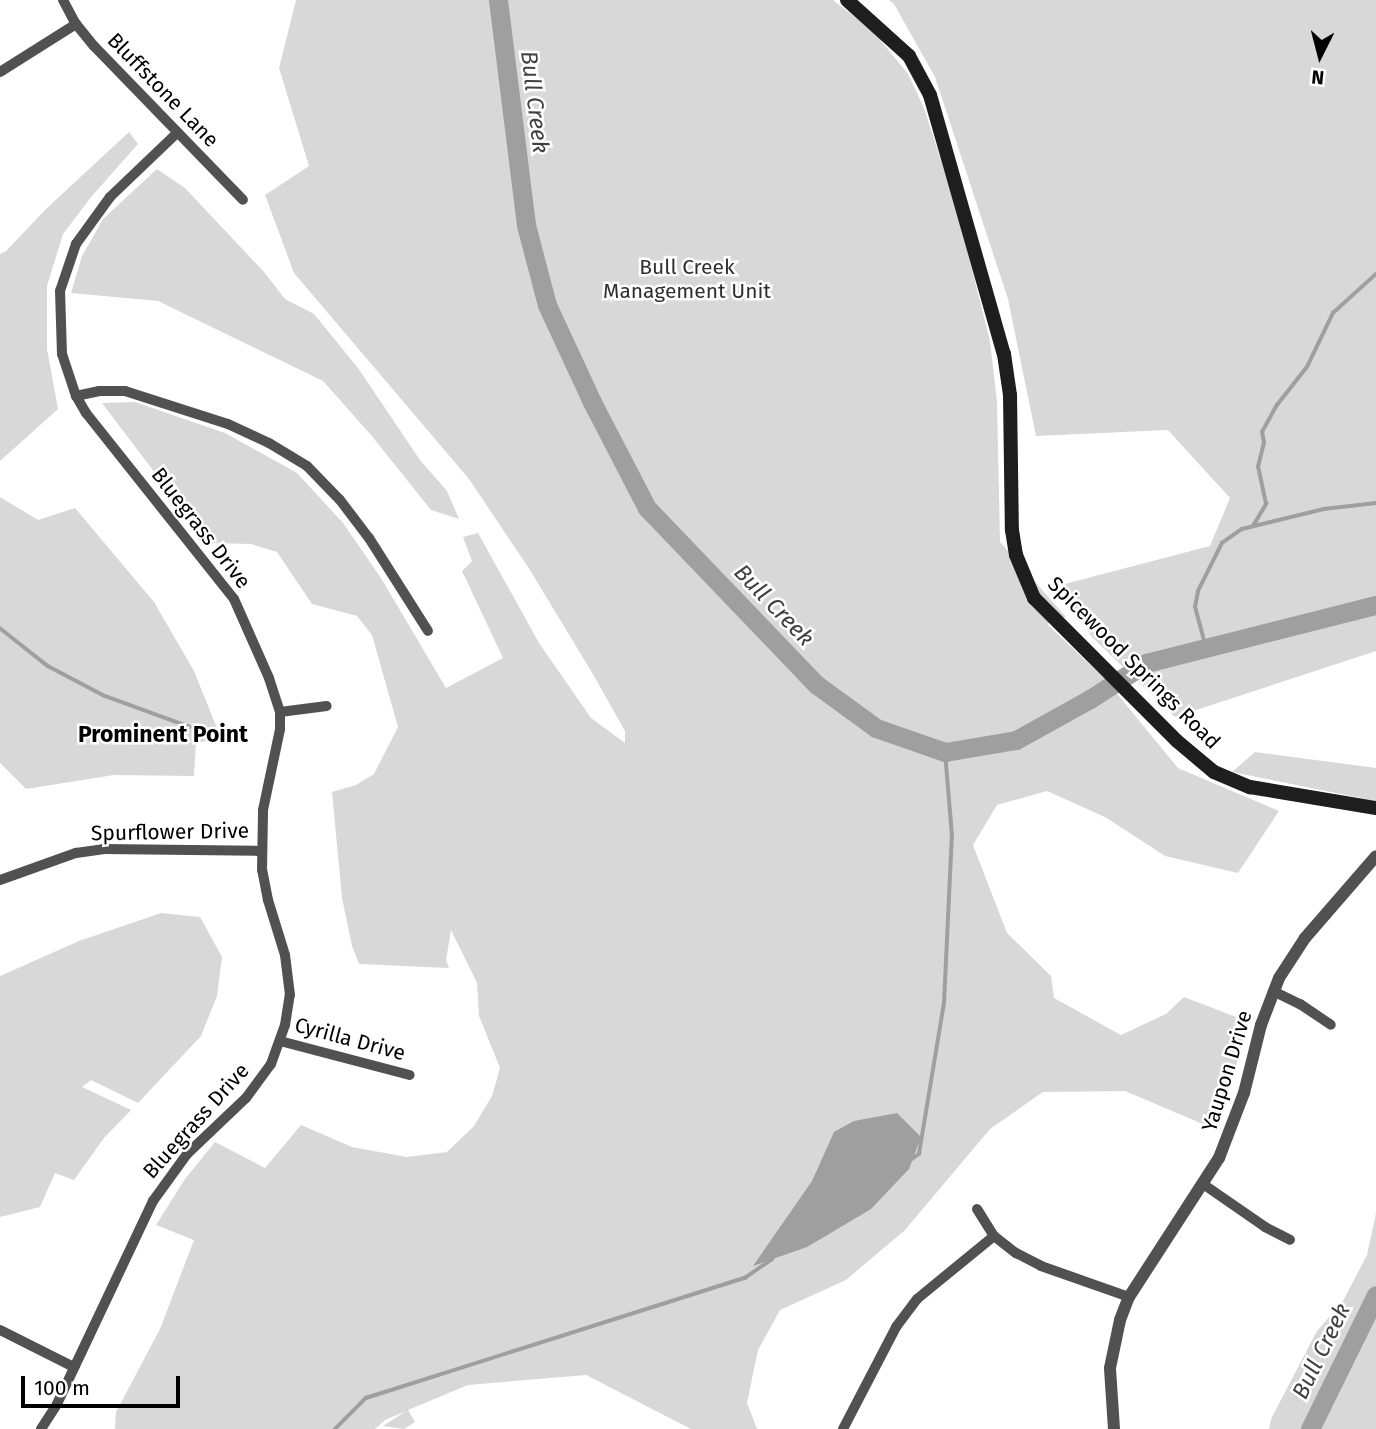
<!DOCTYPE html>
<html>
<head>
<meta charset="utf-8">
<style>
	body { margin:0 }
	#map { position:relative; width:1376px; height:1429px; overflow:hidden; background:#fff; font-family:"Fira Sans",sans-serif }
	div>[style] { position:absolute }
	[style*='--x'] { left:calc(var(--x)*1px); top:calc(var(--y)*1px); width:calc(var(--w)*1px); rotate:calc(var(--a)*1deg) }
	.green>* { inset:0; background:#d8d8d8 }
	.water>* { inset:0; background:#9f9f9f }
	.stream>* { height:3.5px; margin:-1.75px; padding:0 1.75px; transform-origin:1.75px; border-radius:1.75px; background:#9f9f9f }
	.river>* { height:19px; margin:-9.5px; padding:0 9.5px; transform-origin:9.5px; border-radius:9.5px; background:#9f9f9f }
	.minor>* { height:10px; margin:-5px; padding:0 5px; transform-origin:5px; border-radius:5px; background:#515151 }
	.tertiary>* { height:12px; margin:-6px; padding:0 6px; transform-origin:6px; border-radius:6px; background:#515151 }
	.secondary>* { height:14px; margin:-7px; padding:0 7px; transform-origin:7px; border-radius:7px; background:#1e1e1e }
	span { translate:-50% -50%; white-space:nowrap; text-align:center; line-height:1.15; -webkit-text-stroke:5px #fff; paint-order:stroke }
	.street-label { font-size:21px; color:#000 }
	.park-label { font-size:21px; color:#2f2f2f }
	.water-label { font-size:23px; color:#404040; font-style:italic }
	.neighbourhood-label { font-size:23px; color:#000; font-weight:700 }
	.north { position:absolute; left:1285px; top:21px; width:70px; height:70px; -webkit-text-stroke:5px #fff; paint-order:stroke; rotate:186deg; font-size:19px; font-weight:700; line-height:28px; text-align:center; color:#000 }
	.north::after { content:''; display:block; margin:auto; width:24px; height:32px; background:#000; clip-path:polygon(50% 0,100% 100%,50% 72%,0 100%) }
	.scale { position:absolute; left:21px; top:1376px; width:159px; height:32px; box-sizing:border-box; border:4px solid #000; border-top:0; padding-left:9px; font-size:21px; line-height:24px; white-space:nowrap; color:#000; -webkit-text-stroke:5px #fff; paint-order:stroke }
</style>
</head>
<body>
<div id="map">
	<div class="green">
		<i style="clip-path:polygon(296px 0,833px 0,873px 31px,908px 74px,924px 108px,957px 210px,990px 341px,997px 402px,1000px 542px,1066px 617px,1047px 624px,1105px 679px,1178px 768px,1279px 811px,1238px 873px,1165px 856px,1105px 817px,1047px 791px,997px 805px,973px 845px,1007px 933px,1051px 976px,1054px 998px,1121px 1035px,1166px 1014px,1184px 997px,1249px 1022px,1217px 1130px,1125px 1091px,1043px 1092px,990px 1129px,905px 1230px,846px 1280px,780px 1310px,758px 1350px,747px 1403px,757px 1429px,691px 1429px,586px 1375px,468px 1385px,408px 1410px,415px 1422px,404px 1429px,383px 1426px,406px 1411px,385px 1420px,375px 1429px,115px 1429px,116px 1412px,160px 1329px,194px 1240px,156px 1225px,185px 1179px,215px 1142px,265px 1168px,301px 1125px,352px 1147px,407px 1157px,447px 1152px,474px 1126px,492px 1096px,500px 1068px,479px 1016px,477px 983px,451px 930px,446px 960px,449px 968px,359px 964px,352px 946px,342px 898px,332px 792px,356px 785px,374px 774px,398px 727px,372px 635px,357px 616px,312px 604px,277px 552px,251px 544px,208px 543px,102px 403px,135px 402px,225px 433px,297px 473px,343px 523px,381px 578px,446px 688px,503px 658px,462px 571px,472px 561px,463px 537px,478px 533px,539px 643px,591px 718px,625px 743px,625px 731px,594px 676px,530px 570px,469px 479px,294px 273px,265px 195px,309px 166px,279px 68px)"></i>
		<i style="clip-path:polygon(889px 0,1376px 0,1376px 651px,1175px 717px,1092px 637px,1057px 586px,1210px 546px,1230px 498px,1168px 430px,1036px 436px,1008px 299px,935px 77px,894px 4px)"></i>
		<i style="clip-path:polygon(129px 132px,138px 144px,92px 196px,63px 234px,47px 286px,47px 349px,58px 409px,0 461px,0 254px,6px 251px,46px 209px)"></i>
		<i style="clip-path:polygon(157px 169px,185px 188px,264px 272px,285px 299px,314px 314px,358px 368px,420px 460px,447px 491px,459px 519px,431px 510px,371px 435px,323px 381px,158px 301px,71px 293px,82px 256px,103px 219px)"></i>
		<i style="clip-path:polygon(0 497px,38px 520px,75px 508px,154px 602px,194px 671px,221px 738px,196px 743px,194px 776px,114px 775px,26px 789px,0 763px)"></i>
		<i style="clip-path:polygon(1255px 752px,1376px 768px,1376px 801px,1232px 772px)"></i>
		<i style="clip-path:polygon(161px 913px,200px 917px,222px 957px,217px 996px,201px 1036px,138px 1103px,91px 1080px,82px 1087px,131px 1110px,104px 1138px,74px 1180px,55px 1173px,40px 1207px,0 1217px,0 976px,79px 941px)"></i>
		<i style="clip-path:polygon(1376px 1213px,1376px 1429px,1269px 1429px,1271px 1419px,1317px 1331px,1343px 1301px,1367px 1255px)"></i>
	</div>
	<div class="water">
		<i style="clip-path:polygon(897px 1113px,921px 1137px,909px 1169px,871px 1209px,807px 1247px,753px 1266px,812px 1181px,834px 1132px,854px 1121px)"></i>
	</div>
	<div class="stream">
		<i style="--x:1253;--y:526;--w:26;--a:-59"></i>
		<i style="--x:1266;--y:504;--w:38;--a:-102"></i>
		<i style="--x:1258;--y:467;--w:25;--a:-76"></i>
		<i style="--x:1264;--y:443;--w:11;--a:-100"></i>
		<i style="--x:1262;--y:432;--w:31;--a:-61"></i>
		<i style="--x:1277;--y:405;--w:48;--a:-51.7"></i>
		<i style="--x:1307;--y:367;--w:60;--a:-64.3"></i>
		<i style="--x:1333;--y:313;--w:58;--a:-42.2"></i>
		<i style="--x:0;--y:628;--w:61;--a:38.4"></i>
		<i style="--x:48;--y:666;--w:64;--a:27.8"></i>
		<i style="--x:105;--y:696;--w:90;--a:20"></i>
		<i style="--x:1206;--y:648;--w:42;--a:-105"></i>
		<i style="--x:1195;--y:607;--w:16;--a:-79"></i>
		<i style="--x:1198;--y:591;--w:54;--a:-63.4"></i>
		<i style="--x:1222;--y:543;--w:24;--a:-35"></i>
		<i style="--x:1242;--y:529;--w:84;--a:-13.7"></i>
		<i style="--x:1324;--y:509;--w:52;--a:-6.6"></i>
		<i style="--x:912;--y:1159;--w:9;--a:-36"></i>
		<i style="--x:919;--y:1154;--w:153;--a:-80.6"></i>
		<i style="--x:944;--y:1003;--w:167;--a:-87.3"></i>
		<i style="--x:952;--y:836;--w:84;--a:-94.8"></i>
		<i style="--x:335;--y:1429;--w:44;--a:-45"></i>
		<i style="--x:366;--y:1398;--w:398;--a:-17.6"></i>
		<i style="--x:745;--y:1278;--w:33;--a:-35"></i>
	</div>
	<div class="river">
		<i style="--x:498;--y:0;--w:227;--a:82.9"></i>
		<i style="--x:526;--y:225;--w:83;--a:75.3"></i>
		<i style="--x:547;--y:305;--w:107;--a:65.1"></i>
		<i style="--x:592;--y:402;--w:119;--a:62.6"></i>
		<i style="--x:647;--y:508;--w:245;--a:46.2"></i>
		<i style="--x:817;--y:685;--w:73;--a:36.1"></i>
		<i style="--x:876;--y:728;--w:73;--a:19.2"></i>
		<i style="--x:945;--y:752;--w:72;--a:-9.6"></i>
		<i style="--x:1016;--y:740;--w:85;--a:-29"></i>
		<i style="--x:1090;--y:699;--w:67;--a:-32.7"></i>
		<i style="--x:1146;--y:663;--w:237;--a:-14.2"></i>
		<i style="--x:1310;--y:1429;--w:149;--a:-63.8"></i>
	</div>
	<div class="minor">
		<i style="--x:63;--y:0;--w:27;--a:62"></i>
		<i style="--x:76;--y:24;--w:28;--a:51"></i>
		<i style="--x:94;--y:46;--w:214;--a:45.9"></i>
		<i style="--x:0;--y:72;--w:90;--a:-32.3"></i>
		<i style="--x:76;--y:396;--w:24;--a:-12"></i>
		<i style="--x:99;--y:391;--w:26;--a:0"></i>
		<i style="--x:125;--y:391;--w:108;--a:17.8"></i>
		<i style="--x:228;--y:424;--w:45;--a:24.9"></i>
		<i style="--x:269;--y:443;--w:44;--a:31.2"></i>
		<i style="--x:307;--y:466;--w:47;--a:45.9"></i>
		<i style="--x:340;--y:500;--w:48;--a:52.7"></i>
		<i style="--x:369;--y:538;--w:110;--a:57.6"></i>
		<i style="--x:280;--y:712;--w:47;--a:-7.3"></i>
		<i style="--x:0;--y:880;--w:81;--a:-19.6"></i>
		<i style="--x:76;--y:853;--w:27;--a:-8"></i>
		<i style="--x:103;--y:849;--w:158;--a:0.7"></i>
		<i style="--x:1273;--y:991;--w:30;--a:26"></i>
		<i style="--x:1300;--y:1004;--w:37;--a:34"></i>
		<i style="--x:280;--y:1041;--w:134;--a:14.7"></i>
		<i style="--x:1203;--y:1184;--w:75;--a:34.7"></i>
		<i style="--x:1265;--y:1227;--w:28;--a:27"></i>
		<i style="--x:977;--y:1209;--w:32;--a:58"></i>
		<i style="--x:994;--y:1236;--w:28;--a:38"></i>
		<i style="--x:1016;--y:1253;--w:28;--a:27"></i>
		<i style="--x:1041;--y:1266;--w:93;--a:19.4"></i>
		<i style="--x:0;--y:1330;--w:83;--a:26.6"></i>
		<i style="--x:41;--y:1429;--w:30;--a:-57"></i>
		<i style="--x:57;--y:1404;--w:225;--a:-64.7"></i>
		<i style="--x:153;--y:1201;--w:58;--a:-54.1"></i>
		<i style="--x:187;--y:1154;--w:81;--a:-43.5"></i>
		<i style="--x:246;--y:1098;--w:42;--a:-53.7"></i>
		<i style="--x:271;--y:1064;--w:41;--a:-70.3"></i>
		<i style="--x:285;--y:1025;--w:30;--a:-81"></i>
		<i style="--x:290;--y:995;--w:40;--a:-97.1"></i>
		<i style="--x:285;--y:955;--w:58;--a:-107.2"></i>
		<i style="--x:268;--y:900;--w:31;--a:-101"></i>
		<i style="--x:262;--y:870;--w:60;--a:-89"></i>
		<i style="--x:263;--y:810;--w:83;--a:-78.1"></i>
		<i style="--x:280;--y:729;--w:17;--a:-90"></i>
		<i style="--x:280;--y:712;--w:36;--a:-108"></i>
		<i style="--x:269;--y:678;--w:86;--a:-113.9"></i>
		<i style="--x:234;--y:599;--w:238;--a:-128.5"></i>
		<i style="--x:86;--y:413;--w:20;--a:-120"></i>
		<i style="--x:76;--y:396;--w:44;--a:-108.4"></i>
		<i style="--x:62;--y:354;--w:63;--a:-91.8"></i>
		<i style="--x:60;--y:291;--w:50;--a:-71.2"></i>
		<i style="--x:76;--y:244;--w:58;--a:-54.1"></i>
		<i style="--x:110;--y:197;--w:93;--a:-43.7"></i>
		<i style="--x:843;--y:1429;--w:115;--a:-62.5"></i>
		<i style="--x:896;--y:1327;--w:35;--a:-53"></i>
		<i style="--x:917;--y:1299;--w:99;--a:-39.3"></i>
	</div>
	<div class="tertiary">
		<i style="--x:1114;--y:1429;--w:61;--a:-93.8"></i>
		<i style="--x:1110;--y:1368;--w:49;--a:-78.2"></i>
		<i style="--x:1120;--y:1320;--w:25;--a:-69"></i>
		<i style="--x:1129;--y:1297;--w:166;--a:-57.1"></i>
		<i style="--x:1219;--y:1158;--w:70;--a:-69"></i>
		<i style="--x:1244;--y:1093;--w:70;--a:-76"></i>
		<i style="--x:1261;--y:1025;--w:50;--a:-69"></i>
		<i style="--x:1279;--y:978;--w:48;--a:-57"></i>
		<i style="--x:1305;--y:938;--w:108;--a:-49.1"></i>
	</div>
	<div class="secondary">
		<i style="--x:847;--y:0;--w:84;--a:42.1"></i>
		<i style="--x:909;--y:56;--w:44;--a:61.7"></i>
		<i style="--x:930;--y:95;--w:269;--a:74.1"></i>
		<i style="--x:1004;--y:354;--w:41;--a:81.7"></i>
		<i style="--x:1010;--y:395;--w:135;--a:89.2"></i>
		<i style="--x:1012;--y:530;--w:25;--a:81"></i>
		<i style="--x:1016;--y:555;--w:47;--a:67.3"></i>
		<i style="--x:1034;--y:598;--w:202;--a:45"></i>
		<i style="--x:1177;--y:741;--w:48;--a:40"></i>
		<i style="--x:1214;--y:772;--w:39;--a:23"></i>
		<i style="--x:1250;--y:787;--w:128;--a:9.5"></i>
	</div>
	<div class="street-label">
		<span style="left:163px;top:90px;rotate:46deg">Bluffstone Lane</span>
		<span style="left:201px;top:528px;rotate:52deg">Bluegrass Drive</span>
		<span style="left:1134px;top:663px;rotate:45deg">Spicewood Springs Road</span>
		<span style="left:170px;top:832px;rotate:-1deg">Spurflower Drive</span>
		<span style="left:350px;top:1039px;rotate:15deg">Cyrilla Drive</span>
		<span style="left:1227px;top:1071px;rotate:-73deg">Yaupon Drive</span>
		<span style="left:196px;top:1121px;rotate:-48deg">Bluegrass Drive</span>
	</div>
	<div class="park-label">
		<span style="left:687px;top:279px">Bull Creek<br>Management Unit</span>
	</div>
	<div class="water-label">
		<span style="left:535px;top:102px;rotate:83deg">Bull Creek</span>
		<span style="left:774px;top:605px;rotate:46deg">Bull Creek</span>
		<span style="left:1321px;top:1351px;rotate:-64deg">Bull Creek</span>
	</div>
	<div class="neighbourhood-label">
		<span style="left:163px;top:734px">Prominent Point</span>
	</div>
	<div class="north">N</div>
	<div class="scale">100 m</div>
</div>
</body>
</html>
